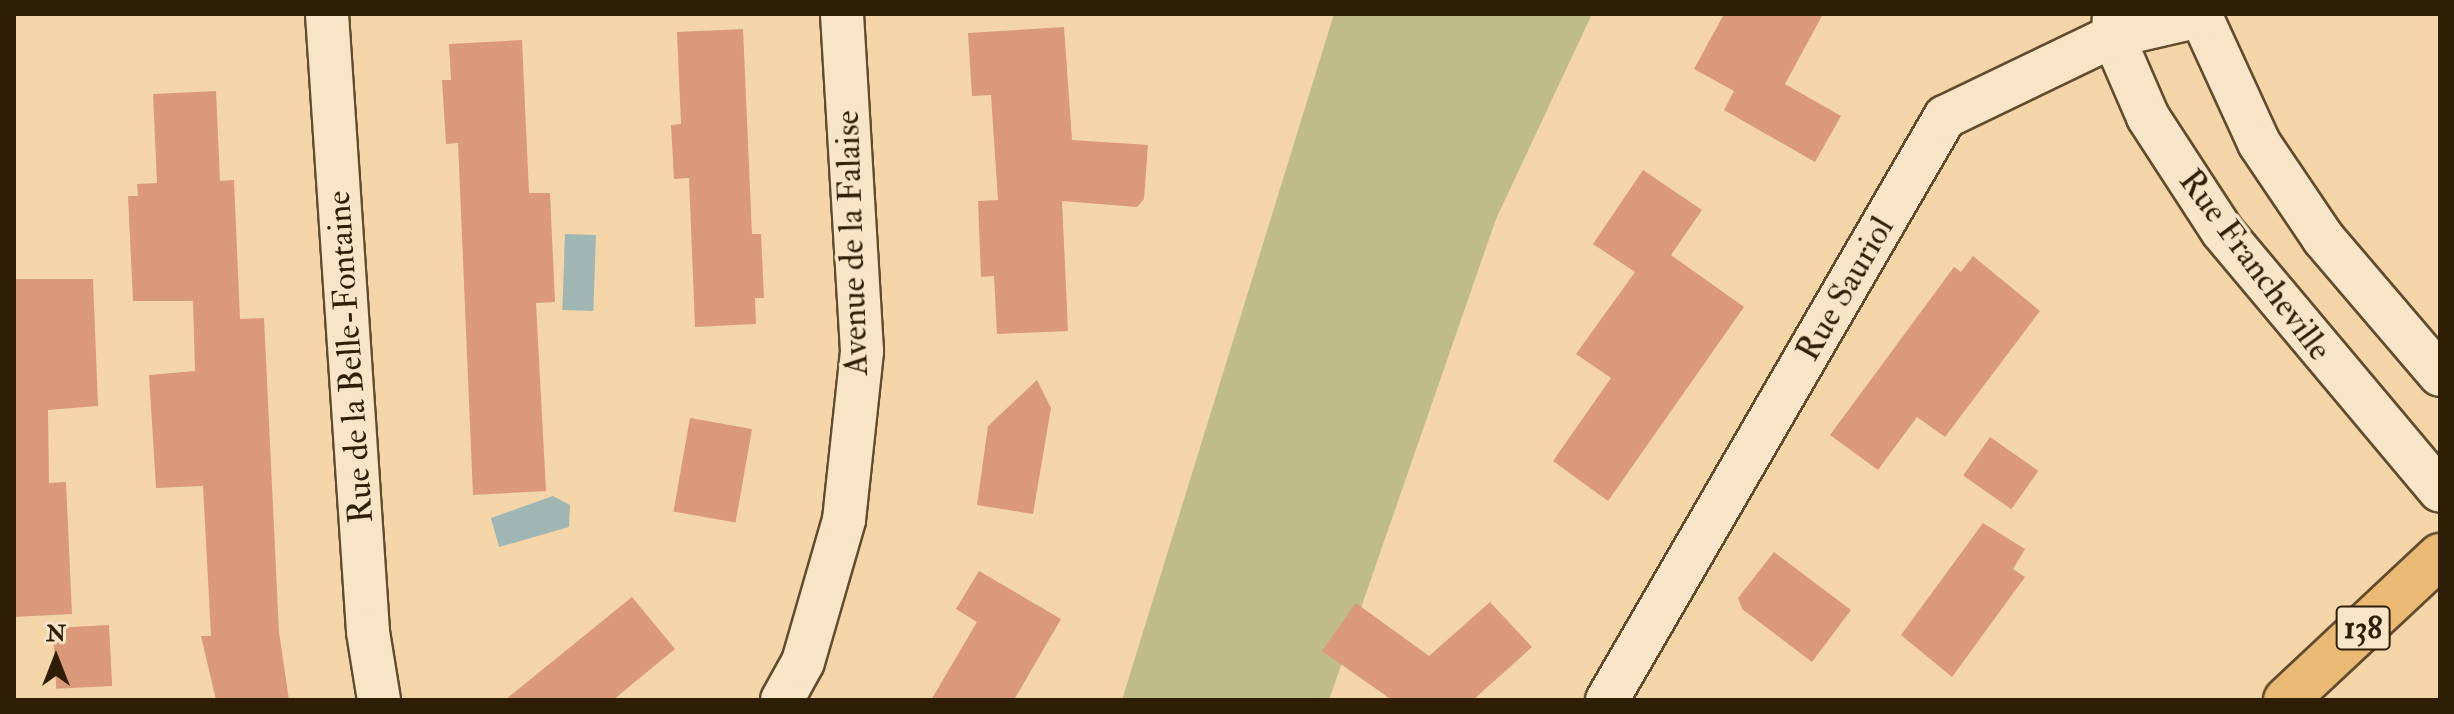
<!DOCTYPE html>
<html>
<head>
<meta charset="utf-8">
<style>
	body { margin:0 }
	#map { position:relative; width:2454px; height:714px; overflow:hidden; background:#f4d5a8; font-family:"IM FELL Double Pica",serif }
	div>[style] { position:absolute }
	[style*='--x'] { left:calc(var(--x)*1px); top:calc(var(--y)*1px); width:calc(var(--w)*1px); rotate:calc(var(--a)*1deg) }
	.green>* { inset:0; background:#bfbc85 }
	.water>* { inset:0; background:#a0b6b3; transform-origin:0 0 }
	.building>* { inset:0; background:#da9a79; transform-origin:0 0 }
	.roads { filter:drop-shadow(2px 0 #604c2e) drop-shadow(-2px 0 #604c2e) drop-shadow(0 2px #604c2e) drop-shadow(0 -2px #604c2e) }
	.street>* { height:42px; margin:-21px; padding:0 21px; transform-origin:21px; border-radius:21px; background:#f8e4c6 }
	.primary>* { height:44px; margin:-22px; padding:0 22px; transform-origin:22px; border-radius:22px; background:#eaba74 }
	span { translate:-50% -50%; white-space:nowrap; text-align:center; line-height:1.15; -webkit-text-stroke:7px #f8e4c6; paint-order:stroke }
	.shield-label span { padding:2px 6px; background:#f8e4c6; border:2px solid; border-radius:6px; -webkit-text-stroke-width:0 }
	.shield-label { font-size:32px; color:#2e1e05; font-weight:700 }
	.street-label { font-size:34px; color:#2e1e05 }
	.frame { position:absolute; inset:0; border:16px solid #2e1e05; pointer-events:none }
	.north { position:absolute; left:16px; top:618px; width:80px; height:80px; -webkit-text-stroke:6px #f8e4c6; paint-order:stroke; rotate:0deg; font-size:22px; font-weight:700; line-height:32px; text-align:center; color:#2e1e05 }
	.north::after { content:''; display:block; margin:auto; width:28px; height:36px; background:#2e1e05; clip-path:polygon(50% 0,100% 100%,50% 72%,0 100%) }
</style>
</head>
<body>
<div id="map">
	<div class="green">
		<i style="clip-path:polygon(1334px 14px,1592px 14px,1496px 219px,1329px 700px,1122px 700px)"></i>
	</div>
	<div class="water">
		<i style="left:565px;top:234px;width:31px;height:76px;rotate:2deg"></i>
		<i style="clip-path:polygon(553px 496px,570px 505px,569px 527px,499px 547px,491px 518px)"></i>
	</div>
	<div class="building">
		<i style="clip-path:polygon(1724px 14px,1823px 14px,1785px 84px,1841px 116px,1815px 162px,1724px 110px,1734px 91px,1694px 69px)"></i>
		<i style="clip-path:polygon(1064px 27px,1072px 140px,1148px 145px,1144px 199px,1137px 207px,1062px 201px,1068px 331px,997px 334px,994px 276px,981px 277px,978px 201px,998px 200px,991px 95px,972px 96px,968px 33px)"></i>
		<i style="clip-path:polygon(743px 29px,752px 234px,761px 234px,764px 298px,755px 298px,756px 324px,695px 327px,689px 178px,674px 179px,671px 125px,681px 124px,677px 32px)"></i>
		<i style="clip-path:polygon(522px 40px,529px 193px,550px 193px,555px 302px,536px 303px,546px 491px,473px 495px,458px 143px,446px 144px,442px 80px,451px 80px,449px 44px)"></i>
		<i style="clip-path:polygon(216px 91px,220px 181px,234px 180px,240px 319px,264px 318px,279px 632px,289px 700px,216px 700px,201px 636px,211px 636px,203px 486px,156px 488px,149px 375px,195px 371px,193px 301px,133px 301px,128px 196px,138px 196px,137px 184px,157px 183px,153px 94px)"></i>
		<i style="clip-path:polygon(1643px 170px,1702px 210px,1671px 255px,1744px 307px,1608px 501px,1553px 461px,1611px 378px,1576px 354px,1635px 272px,1593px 244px)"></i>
		<i style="clip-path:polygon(1973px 256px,2040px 311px,1945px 437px,1917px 417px,1878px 470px,1830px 435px,1954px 267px,1961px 272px)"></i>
		<i style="clip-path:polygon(14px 279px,93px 279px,98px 406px,48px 410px,49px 483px,66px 482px,72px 614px,14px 617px)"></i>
		<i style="clip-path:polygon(1037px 380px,1051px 408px,1033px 514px,977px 505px,988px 426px)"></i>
		<i style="left:690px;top:418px;width:63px;height:95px;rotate:10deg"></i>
		<i style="left:1990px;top:437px;width:59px;height:47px;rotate:35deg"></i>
		<i style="clip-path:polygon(1983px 523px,2025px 549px,2013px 569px,2025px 577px,1952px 677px,1901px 635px)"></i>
		<i style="clip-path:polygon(1774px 552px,1851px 610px,1812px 662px,1742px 609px,1738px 598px)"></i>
		<i style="clip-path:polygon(979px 571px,1061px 619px,1014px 700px,931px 700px,977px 622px,956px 609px)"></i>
		<i style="clip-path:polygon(632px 597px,675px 649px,613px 700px,505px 700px)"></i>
		<i style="clip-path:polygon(1490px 602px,1532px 647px,1473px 700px,1392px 700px,1322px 651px,1356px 603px,1429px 656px)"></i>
		<i style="left:109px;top:625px;width:61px;height:56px;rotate:87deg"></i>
	</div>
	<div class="roads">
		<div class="street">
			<i style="--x:327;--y:14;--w:619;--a:86.2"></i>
			<i style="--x:368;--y:632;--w:69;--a:80.8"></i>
			<i style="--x:2114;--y:14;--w:22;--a:93"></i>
			<i style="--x:2113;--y:36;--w:88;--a:66.6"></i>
			<i style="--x:2148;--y:117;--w:136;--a:57"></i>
			<i style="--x:2222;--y:231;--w:339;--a:50"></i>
			<i style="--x:2200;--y:14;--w:142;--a:65.4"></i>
			<i style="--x:2259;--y:143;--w:115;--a:56"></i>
			<i style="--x:2323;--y:238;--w:180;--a:49.5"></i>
			<i style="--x:782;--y:700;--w:43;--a:-61.1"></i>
			<i style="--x:803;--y:662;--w:148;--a:-73.9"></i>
			<i style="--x:844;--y:520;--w:170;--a:-83.9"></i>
			<i style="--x:862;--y:351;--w:338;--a:-93.4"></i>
			<i style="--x:1607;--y:700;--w:674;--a:-59.9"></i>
			<i style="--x:1945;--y:117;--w:187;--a:-25.7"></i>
			<i style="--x:2113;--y:36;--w:89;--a:-12.9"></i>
		</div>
		<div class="primary">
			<i style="--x:2286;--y:700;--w:211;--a:-43.1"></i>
		</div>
	</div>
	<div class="shield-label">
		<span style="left:2363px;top:628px">138</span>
	</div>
	<div class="street-label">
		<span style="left:852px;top:243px;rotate:-92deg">Avenue de la Falaise</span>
		<span style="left:2255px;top:265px;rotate:53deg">Rue Francheville</span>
		<span style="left:1845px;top:289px;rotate:-60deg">Rue Sauriol</span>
		<span style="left:350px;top:357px;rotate:-94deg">Rue de la Belle-Fontaine</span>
	</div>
	<div class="frame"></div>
	<div class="north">N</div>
</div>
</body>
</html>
